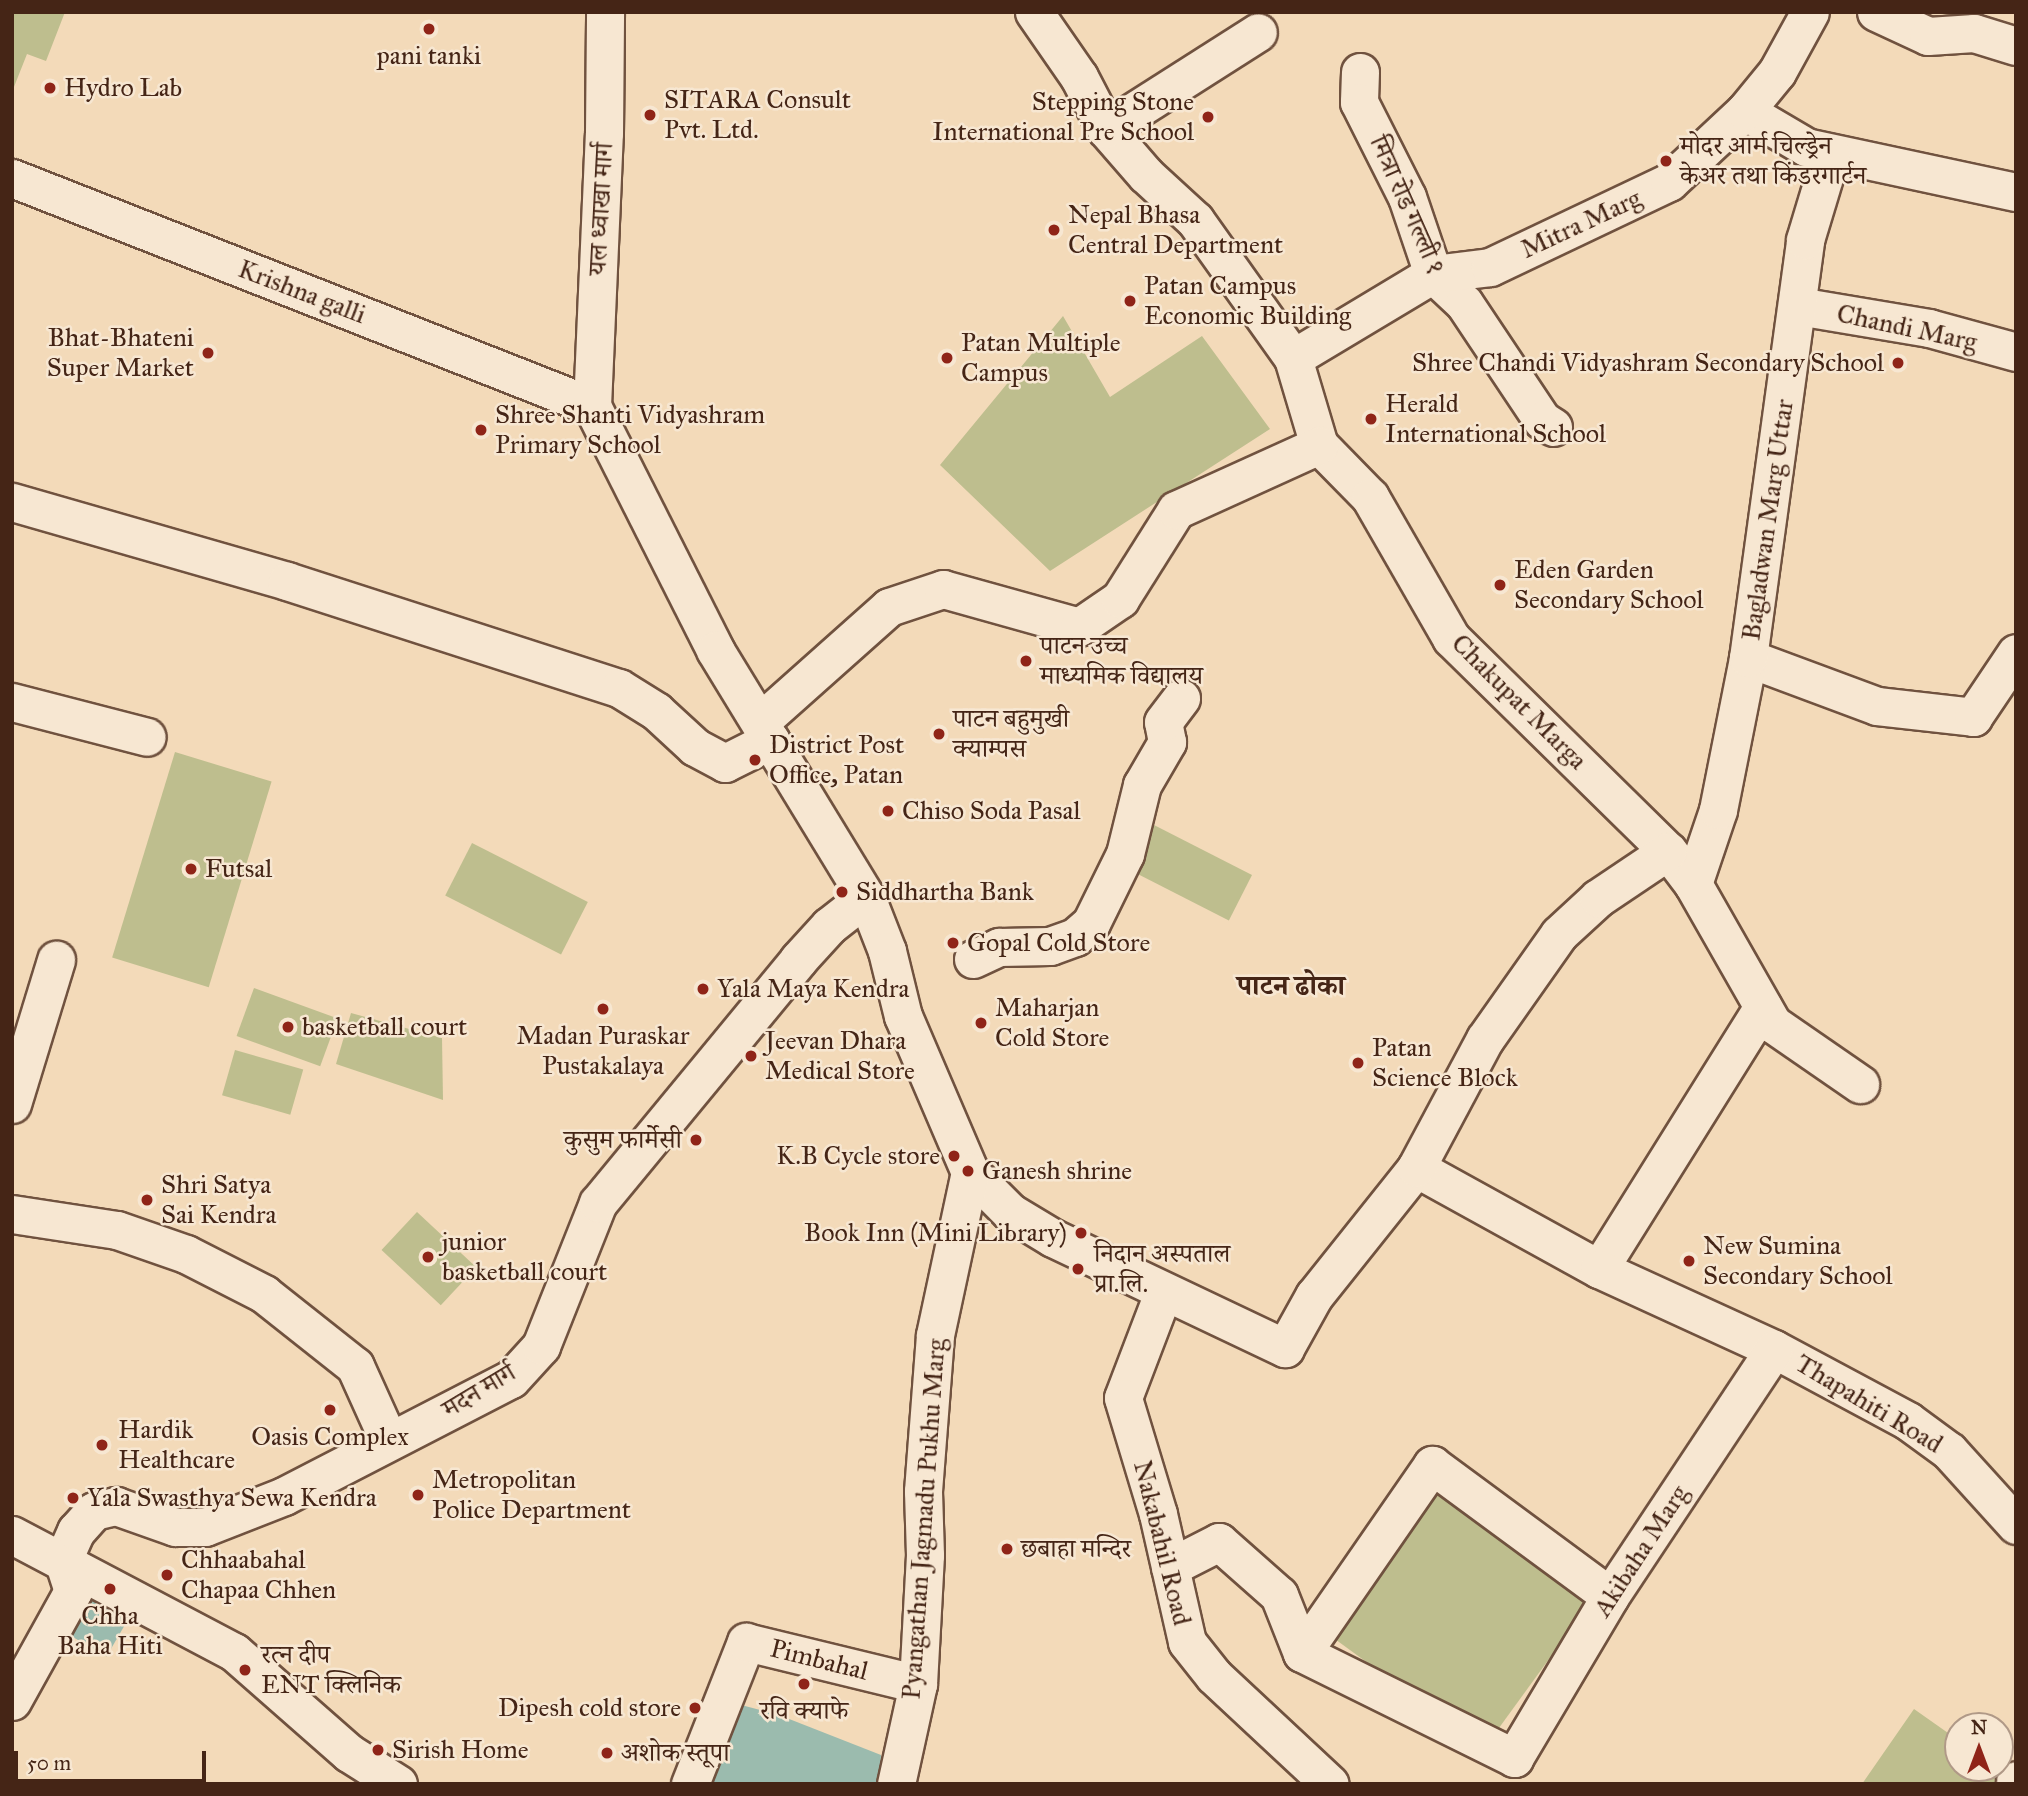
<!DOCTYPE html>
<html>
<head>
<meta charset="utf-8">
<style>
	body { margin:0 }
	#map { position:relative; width:2028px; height:1796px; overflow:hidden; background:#f3dab9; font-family:"IM FELL Great Primer","Noto Serif Devanagari",serif }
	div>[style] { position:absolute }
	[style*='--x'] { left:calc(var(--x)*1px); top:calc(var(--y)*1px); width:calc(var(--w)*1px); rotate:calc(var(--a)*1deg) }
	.green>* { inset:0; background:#bebe8e; transform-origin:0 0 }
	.water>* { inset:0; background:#9bbbae; transform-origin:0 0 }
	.roads { filter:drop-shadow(2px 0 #70523f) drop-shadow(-2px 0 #70523f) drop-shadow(0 2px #70523f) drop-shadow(0 -2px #70523f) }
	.minor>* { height:37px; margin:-18.5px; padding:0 18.5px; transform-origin:18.5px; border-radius:18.5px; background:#f7e7d2 }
	.dots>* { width:19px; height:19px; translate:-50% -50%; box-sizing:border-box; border:4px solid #f7e7d2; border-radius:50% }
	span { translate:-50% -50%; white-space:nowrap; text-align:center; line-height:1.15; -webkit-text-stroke:5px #f7e7d2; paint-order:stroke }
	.poi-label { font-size:26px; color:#452516 }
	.left { translate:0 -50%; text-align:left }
	.right { translate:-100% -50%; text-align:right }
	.street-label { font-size:26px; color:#452516 }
	.neighbourhood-label { font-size:28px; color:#452516; font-weight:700 }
	.frame { position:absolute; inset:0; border:14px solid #452516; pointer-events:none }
	.north { position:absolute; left:1944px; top:1712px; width:70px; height:70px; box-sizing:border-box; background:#f7e7d2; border:2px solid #b09987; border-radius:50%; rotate:0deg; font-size:19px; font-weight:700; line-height:28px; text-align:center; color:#452516 }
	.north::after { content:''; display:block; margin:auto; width:24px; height:32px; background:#8f2418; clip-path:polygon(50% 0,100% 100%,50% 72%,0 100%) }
	.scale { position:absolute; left:14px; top:1751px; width:192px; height:32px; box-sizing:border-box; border:4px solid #452516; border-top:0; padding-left:9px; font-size:21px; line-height:24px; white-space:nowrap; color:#452516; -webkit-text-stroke:5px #f7e7d2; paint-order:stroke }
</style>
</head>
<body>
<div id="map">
	<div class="green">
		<i style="clip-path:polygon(12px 12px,65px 12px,46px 61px,27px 54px,12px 92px)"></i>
		<i style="clip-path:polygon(1063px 316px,1110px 397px,1202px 336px,1270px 429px,1050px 571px,940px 465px)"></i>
		<i style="left:175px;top:752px;width:101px;height:215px;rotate:17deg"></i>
		<i style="left:1154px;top:825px;width:110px;height:51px;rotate:27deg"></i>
		<i style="left:472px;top:843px;width:130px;height:59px;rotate:27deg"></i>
		<i style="left:254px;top:988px;width:89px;height:51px;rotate:20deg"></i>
		<i style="clip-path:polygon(351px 1013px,442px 1038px,443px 1100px,336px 1064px)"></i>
		<i style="left:235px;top:1050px;width:71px;height:47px;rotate:16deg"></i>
		<i style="left:417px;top:1212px;width:81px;height:52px;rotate:43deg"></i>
		<i style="left:1439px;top:1460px;width:206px;height:206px;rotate:36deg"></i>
		<i style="clip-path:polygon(1914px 1709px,1958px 1740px,1958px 1768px,1997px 1768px,2016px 1784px,1862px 1784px)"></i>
	</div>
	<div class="water">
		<i style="left:89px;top:1591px;width:48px;height:48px;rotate:30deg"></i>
		<i style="clip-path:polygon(726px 1701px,779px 1715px,881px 1755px,880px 1784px,697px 1784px)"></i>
	</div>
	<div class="roads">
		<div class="minor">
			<i style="--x:1034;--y:12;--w:79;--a:55.3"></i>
			<i style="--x:1079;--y:77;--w:59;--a:62.6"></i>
			<i style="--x:1106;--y:129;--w:61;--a:49"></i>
			<i style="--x:1146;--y:175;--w:67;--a:42.6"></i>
			<i style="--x:1195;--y:220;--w:169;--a:54.6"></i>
			<i style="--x:1293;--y:358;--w:91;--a:73.4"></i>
			<i style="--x:1319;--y:445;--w:73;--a:45.6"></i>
			<i style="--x:1370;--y:497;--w:163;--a:60.1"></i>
			<i style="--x:1451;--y:638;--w:304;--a:44.5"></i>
			<i style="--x:1668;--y:851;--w:41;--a:52.9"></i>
			<i style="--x:1693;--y:884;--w:161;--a:60.3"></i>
			<i style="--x:1773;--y:1024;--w:106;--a:34.6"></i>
			<i style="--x:1876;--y:12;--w:57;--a:24.8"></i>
			<i style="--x:1928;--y:36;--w:46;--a:-3.7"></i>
			<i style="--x:1974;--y:33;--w:44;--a:17.2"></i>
			<i style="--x:1360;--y:72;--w:30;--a:92"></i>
			<i style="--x:1359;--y:102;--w:106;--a:63.2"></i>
			<i style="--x:1407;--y:197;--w:81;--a:71.3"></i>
			<i style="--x:1433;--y:274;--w:42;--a:43.1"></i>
			<i style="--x:1464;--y:303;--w:141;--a:56.3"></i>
			<i style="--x:1542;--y:420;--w:13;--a:32"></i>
			<i style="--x:1745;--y:111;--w:71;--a:30.5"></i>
			<i style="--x:1806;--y:147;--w:215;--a:12.1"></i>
			<i style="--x:1106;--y:129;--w:180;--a:-32.5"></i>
			<i style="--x:12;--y:178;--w:623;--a:21.46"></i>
			<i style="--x:1798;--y:306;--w:133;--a:9.5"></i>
			<i style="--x:1929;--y:328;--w:90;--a:15.4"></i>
			<i style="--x:1293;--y:358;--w:163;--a:-31"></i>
			<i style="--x:1433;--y:274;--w:57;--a:-7"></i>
			<i style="--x:1490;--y:267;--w:198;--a:-25.4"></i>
			<i style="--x:1669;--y:182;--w:104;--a:-43.1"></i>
			<i style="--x:1745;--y:111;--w:50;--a:-50.6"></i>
			<i style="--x:1777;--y:72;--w:68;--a:-61.2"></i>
			<i style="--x:592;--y:406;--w:273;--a:63.2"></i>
			<i style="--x:715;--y:650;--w:289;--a:58.6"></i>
			<i style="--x:866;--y:897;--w:58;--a:68.7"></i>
			<i style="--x:887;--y:951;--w:67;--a:76.2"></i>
			<i style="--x:903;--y:1016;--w:170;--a:66.8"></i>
			<i style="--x:970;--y:1172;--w:57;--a:45"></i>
			<i style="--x:1010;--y:1212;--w:50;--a:31.2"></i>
			<i style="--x:1053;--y:1238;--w:257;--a:25.4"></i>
			<i style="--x:1285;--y:1348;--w:60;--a:-60.9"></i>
			<i style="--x:1314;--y:1296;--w:164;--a:-51.4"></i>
			<i style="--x:1416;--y:1168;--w:209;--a:28.9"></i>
			<i style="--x:1599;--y:1269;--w:309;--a:-58"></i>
			<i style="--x:592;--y:406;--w:273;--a:-87.5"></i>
			<i style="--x:604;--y:133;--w:121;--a:-89.5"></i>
			<i style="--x:12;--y:502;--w:286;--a:16"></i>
			<i style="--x:287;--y:581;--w:349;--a:17.9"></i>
			<i style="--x:619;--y:688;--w:44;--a:31.9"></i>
			<i style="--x:656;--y:711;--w:53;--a:42.7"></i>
			<i style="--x:695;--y:747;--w:34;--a:28"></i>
			<i style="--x:725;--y:763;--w:51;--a:-26.6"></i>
			<i style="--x:1748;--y:658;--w:138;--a:20.4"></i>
			<i style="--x:1877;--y:706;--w:97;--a:6.5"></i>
			<i style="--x:1973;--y:717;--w:77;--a:-56.1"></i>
			<i style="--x:12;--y:702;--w:139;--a:14.5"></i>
			<i style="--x:761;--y:721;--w:171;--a:-41.7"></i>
			<i style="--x:889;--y:607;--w:57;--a:-18.4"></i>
			<i style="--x:943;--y:589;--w:141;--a:15.6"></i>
			<i style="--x:1079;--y:627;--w:50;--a:-34.3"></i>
			<i style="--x:1120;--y:599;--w:105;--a:-57.8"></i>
			<i style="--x:1176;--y:510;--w:157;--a:-24.4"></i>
			<i style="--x:1693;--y:884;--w:78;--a:-71.3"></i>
			<i style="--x:1718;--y:810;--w:155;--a:-78.8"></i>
			<i style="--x:1748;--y:658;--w:422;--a:-82.2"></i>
			<i style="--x:1805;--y:240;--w:90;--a:-73.2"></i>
			<i style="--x:973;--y:959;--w:29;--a:-25"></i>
			<i style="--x:999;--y:947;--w:51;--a:-1.1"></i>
			<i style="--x:1050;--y:946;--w:27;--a:-20"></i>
			<i style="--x:1075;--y:937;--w:21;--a:-41"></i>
			<i style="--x:1091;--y:923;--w:77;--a:-63.8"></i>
			<i style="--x:1125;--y:854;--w:71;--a:-76.2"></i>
			<i style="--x:1142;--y:785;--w:50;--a:-59.8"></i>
			<i style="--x:1167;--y:742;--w:20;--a:-101"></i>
			<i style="--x:1163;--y:722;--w:30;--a:-53"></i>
			<i style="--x:12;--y:1104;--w:151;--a:-73"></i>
			<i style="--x:1416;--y:1168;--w:146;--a:-61.9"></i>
			<i style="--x:1485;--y:1039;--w:128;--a:-54.8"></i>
			<i style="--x:1559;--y:934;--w:53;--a:-42.7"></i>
			<i style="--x:1598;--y:898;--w:84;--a:-33.9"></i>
			<i style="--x:12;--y:1214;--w:106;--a:8.7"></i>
			<i style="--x:117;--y:1230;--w:73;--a:19.2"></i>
			<i style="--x:186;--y:1254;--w:88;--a:27.1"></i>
			<i style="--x:264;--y:1294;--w:116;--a:38.4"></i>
			<i style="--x:355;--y:1366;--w:80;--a:65.7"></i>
			<i style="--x:1599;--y:1269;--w:192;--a:24.6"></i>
			<i style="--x:1774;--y:1349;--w:152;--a:28.2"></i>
			<i style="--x:1908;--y:1421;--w:51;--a:36.2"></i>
			<i style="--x:1949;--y:1451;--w:100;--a:47.8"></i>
			<i style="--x:1163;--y:1293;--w:112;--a:110.9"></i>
			<i style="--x:1123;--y:1398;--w:121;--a:73.2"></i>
			<i style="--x:1158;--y:1514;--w:131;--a:77.2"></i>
			<i style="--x:1187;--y:1642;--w:43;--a:51.5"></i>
			<i style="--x:1214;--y:1676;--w:158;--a:43"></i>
			<i style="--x:12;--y:1535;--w:251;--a:27.8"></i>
			<i style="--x:234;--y:1652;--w:153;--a:41.3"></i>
			<i style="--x:349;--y:1753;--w:58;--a:32.3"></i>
			<i style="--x:1170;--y:1567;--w:55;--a:-27"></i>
			<i style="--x:1219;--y:1542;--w:80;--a:41.5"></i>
			<i style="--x:1279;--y:1595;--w:62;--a:68.4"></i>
			<i style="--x:1302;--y:1653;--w:237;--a:26.3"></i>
			<i style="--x:1514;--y:1758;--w:188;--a:-59.3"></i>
			<i style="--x:1610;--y:1596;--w:296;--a:-56.4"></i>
			<i style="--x:1302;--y:1653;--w:229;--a:-55.3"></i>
			<i style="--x:1432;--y:1465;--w:221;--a:36.4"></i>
			<i style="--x:12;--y:1701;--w:126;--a:-61"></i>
			<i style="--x:73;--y:1591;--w:33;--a:-108"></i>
			<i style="--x:63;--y:1560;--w:32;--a:-66"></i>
			<i style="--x:76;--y:1531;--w:27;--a:-48"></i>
			<i style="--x:94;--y:1511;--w:23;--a:-13"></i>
			<i style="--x:116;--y:1506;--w:63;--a:19.6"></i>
			<i style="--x:175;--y:1527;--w:30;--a:0"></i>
			<i style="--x:205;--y:1527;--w:85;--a:-21.4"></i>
			<i style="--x:284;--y:1496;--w:255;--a:-27.3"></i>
			<i style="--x:511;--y:1379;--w:45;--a:-47.7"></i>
			<i style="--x:541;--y:1346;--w:154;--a:-68.3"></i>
			<i style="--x:598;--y:1203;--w:315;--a:-50.5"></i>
			<i style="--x:798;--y:960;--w:46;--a:-47.6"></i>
			<i style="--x:829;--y:926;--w:47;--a:-38.1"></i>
			<i style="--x:2015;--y:1781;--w:1;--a:-45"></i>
			<i style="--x:690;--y:1784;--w:153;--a:-68.5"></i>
			<i style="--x:746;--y:1642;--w:177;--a:13.7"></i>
			<i style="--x:896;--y:1784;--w:102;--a:-77.6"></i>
			<i style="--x:918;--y:1684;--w:129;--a:-86.9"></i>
			<i style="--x:925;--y:1555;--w:64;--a:-91.8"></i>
			<i style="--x:923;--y:1491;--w:156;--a:-85.6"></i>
			<i style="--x:935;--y:1335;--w:167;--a:-77.9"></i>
		</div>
	</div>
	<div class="dots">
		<i style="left:429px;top:29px;background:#8f2418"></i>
		<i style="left:50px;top:88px;background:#8f2418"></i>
		<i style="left:650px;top:115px;background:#8f2418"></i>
		<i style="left:1208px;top:117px;background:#8f2418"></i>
		<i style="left:1666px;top:161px;background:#8f2418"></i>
		<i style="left:1054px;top:230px;background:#8f2418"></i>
		<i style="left:1130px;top:301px;background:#8f2418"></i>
		<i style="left:208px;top:353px;background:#8f2418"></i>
		<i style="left:947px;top:358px;background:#8f2418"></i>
		<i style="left:1898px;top:363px;background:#8f2418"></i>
		<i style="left:1371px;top:419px;background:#8f2418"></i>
		<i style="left:481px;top:430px;background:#8f2418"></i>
		<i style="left:1500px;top:585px;background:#8f2418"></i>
		<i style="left:1026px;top:661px;background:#8f2418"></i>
		<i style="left:939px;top:734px;background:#8f2418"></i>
		<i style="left:755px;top:760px;background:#8f2418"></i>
		<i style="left:888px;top:811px;background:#8f2418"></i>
		<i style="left:191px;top:869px;background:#8f2418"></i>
		<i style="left:842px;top:892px;background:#8f2418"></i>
		<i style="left:953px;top:943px;background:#8f2418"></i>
		<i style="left:703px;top:989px;background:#8f2418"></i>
		<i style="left:603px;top:1009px;background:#8f2418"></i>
		<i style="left:981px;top:1023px;background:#8f2418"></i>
		<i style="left:288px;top:1027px;background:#8f2418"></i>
		<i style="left:751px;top:1056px;background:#8f2418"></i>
		<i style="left:1358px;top:1063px;background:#8f2418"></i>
		<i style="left:696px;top:1140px;background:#8f2418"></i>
		<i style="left:954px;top:1156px;background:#8f2418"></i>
		<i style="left:968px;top:1171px;background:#8f2418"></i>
		<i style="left:147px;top:1200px;background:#8f2418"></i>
		<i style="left:1081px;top:1233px;background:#8f2418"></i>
		<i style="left:428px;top:1257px;background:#8f2418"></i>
		<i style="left:1689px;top:1261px;background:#8f2418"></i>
		<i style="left:1078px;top:1269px;background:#8f2418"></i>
		<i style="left:330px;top:1410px;background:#8f2418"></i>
		<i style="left:102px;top:1445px;background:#8f2418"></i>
		<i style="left:418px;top:1495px;background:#8f2418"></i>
		<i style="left:73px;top:1498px;background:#8f2418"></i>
		<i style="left:1007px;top:1549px;background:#8f2418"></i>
		<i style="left:167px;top:1575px;background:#8f2418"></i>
		<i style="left:110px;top:1589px;background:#8f2418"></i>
		<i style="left:245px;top:1670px;background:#8f2418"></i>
		<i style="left:804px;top:1684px;background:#8f2418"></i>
		<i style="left:695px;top:1708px;background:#8f2418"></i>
		<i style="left:378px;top:1750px;background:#8f2418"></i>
		<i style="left:607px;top:1753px;background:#8f2418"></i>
	</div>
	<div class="poi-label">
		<span style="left:429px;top:56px">pani tanki</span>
		<span class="left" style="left:64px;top:88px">Hydro Lab</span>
		<span class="left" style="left:664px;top:115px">SITARA Consult<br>Pvt. Ltd.</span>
		<span class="right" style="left:1194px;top:117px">Stepping Stone<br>International Pre School</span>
		<span class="left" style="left:1680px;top:161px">मोदर आर्म चिल्ड्रेन<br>केअर तथा किंडरगार्टन</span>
		<span class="left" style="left:1068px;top:230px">Nepal Bhasa<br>Central Department</span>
		<span class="left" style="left:1144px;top:301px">Patan Campus<br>Economic Building</span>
		<span class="right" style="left:194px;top:353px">Bhat-Bhateni<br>Super Market</span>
		<span class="left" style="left:961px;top:358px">Patan Multiple<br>Campus</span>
		<span class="right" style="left:1884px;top:363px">Shree Chandi Vidyashram Secondary School</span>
		<span class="left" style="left:1385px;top:419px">Herald<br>International School</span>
		<span class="left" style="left:495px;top:430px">Shree Shanti Vidyashram<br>Primary School</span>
		<span class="left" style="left:1514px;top:585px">Eden Garden<br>Secondary School</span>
		<span class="left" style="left:1040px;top:661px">पाटन उच्च<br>माध्यमिक विद्यालय</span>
		<span class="left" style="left:953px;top:734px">पाटन बहुमुखी<br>क्याम्पस</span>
		<span class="left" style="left:769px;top:760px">District Post<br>Office, Patan</span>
		<span class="left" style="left:902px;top:811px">Chiso Soda Pasal</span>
		<span class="left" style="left:205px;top:869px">Futsal</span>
		<span class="left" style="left:856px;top:892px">Siddhartha Bank</span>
		<span class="left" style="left:967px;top:943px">Gopal Cold Store</span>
		<span class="left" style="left:717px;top:989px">Yala Maya Kendra</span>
		<span class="left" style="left:995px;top:1023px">Maharjan<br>Cold Store</span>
		<span class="left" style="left:302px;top:1027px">basketball court</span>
		<span style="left:603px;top:1051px">Madan Puraskar<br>Pustakalaya</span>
		<span class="left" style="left:765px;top:1056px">Jeevan Dhara<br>Medical Store</span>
		<span class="left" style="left:1372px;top:1063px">Patan<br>Science Block</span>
		<span class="right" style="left:682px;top:1140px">कुसुम फार्मेसी</span>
		<span class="right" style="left:940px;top:1156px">K.B Cycle store</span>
		<span class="left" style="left:982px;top:1171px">Ganesh shrine</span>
		<span class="left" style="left:161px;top:1200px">Shri Satya<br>Sai Kendra</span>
		<span class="right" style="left:1067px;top:1233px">Book Inn (Mini Library)</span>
		<span class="left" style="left:442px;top:1257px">junior<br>basketball court</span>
		<span class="left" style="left:1703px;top:1261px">New Sumina<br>Secondary School</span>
		<span class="left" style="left:1094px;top:1269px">निदान अस्पताल<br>प्रा.लि.</span>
		<span class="left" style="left:118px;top:1445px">Hardik<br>Healthcare</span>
		<span style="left:330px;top:1437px">Oasis Complex</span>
		<span class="left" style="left:432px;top:1495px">Metropolitan<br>Police Department</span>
		<span class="left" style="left:87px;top:1498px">Yala Swasthya Sewa Kendra</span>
		<span class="left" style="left:1021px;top:1549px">छबाहा मन्दिर</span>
		<span class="left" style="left:181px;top:1575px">Chhaabahal<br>Chapaa Chhen</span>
		<span style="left:110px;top:1631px">Chha<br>Baha Hiti</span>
		<span class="left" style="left:261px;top:1670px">रत्न दीप<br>ENT क्लिनिक</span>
		<span class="right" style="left:681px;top:1708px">Dipesh cold store</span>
		<span style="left:804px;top:1711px">रवि क्याफे</span>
		<span class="left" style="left:392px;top:1750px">Sirish Home</span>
		<span class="left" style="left:621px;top:1753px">अशोक स्तूपा</span>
	</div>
	<div class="street-label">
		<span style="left:1407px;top:205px;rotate:66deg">मित्रा रोड गल्ली १</span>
		<span style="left:601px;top:209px;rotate:-87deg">यल ध्वाखा मार्ग</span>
		<span style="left:1581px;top:224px;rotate:-25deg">Mitra Marg</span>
		<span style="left:302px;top:292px;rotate:21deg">Krishna galli</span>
		<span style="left:1907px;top:328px;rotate:12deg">Chandi Marg</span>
		<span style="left:1768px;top:520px;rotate:-82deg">Bagladwan Marg Uttar</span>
		<span style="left:1519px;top:702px;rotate:45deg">Chakupat Marga</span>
		<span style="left:479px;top:1391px;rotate:-31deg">मदन मार्ग</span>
		<span style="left:1869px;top:1404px;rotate:31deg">Thapahiti Road</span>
		<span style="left:924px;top:1519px;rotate:-86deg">Pyangathan Jagmadu Pukhu Marg</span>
		<span style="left:1162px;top:1543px;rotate:76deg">Nakabahil Road</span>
		<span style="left:1641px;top:1551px;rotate:-57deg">Akibaha Marg</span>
		<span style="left:819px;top:1660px;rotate:14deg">Pimbahal</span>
	</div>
	<div class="neighbourhood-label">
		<span style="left:1291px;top:986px">पाटन ढोका</span>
	</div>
	<div class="frame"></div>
	<div class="north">N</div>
	<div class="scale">50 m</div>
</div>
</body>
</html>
